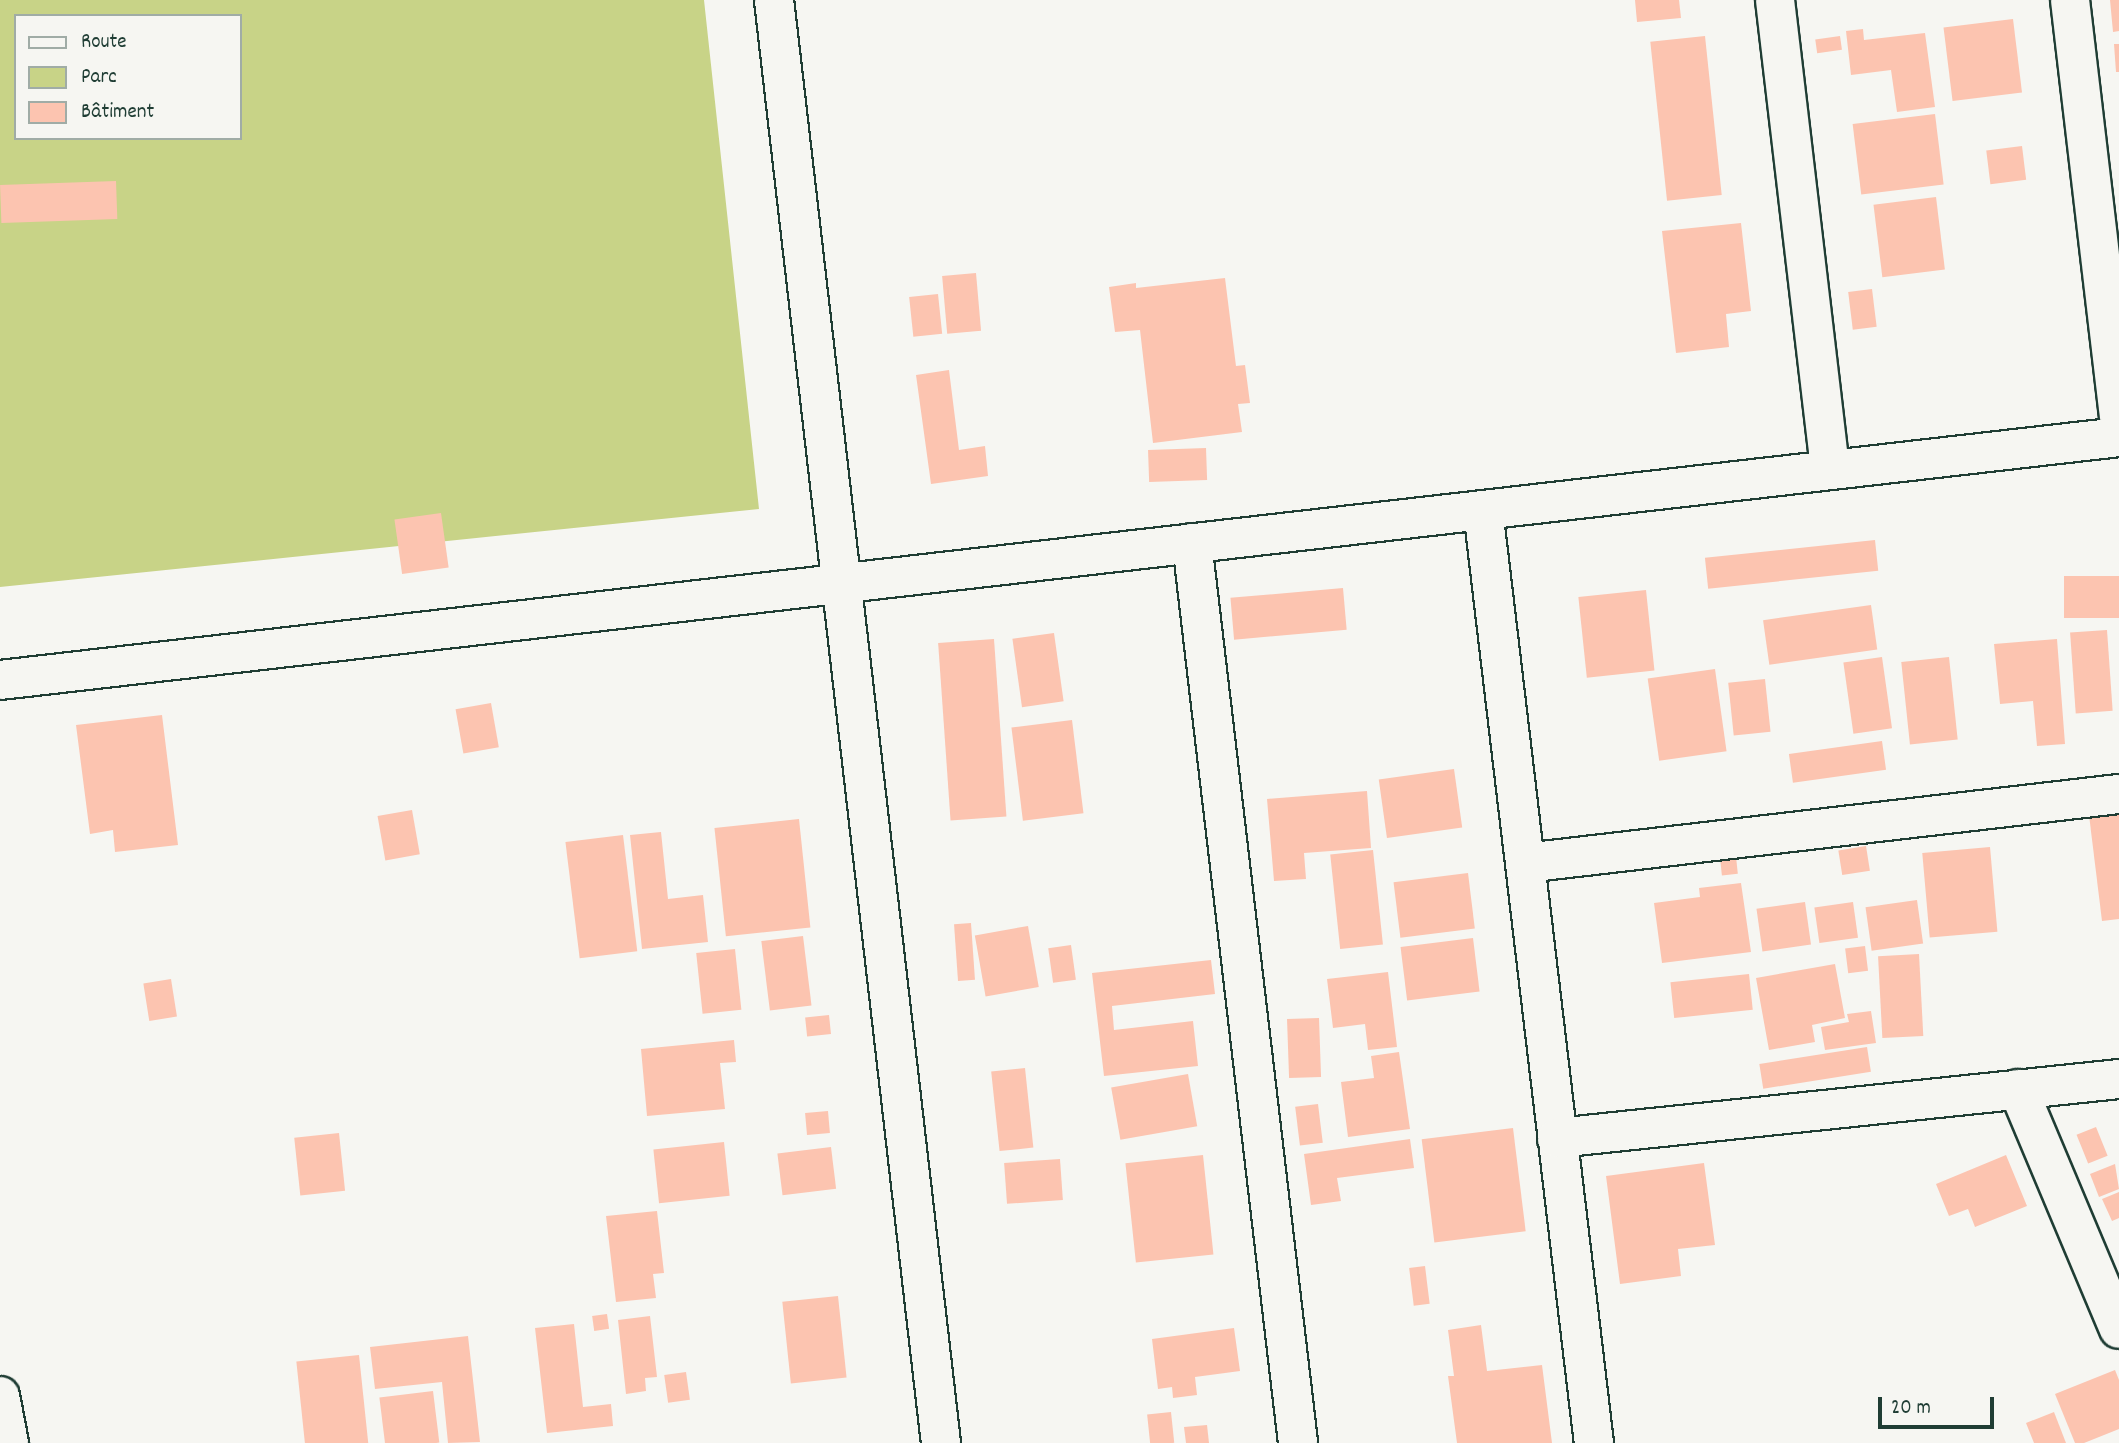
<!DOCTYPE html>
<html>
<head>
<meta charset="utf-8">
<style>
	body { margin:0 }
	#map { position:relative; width:2119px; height:1443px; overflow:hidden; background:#f6f6f2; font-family:Dekko,sans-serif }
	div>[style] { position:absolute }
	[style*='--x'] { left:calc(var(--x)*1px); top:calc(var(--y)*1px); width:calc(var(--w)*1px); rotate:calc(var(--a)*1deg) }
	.green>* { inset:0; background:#c8d387 }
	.building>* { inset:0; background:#fcc4b0; transform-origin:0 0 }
	.roads { filter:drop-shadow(2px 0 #1f3d34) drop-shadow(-2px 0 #1f3d34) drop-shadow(0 2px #1f3d34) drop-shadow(0 -2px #1f3d34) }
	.minor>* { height:38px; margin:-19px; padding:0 19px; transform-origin:19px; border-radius:19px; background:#f6f6f2 }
	.major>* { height:38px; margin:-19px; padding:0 19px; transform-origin:19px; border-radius:19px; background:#f6f6f2 }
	span { translate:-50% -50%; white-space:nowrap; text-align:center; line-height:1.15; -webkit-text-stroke:5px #f6f6f2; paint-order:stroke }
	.legend { position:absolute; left:14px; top:14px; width:228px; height:126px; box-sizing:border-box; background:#f6f6f2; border:2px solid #a0aca6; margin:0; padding:9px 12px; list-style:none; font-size:21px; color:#1f3d34 }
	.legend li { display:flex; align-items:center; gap:14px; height:35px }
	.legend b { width:35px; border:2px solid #a0aca6 }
	.scale { position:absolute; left:1878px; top:1397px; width:116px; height:32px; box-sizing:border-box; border:4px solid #1f3d34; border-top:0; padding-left:9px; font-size:21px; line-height:24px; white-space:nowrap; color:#1f3d34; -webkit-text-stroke:5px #f6f6f2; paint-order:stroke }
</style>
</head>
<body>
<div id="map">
	<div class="green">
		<i style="clip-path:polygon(evenodd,0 0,704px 0,759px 509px,0 587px,0 0,16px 16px,240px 16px,240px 138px,16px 138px,16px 16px)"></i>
	</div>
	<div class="building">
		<i style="clip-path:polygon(1635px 0,1679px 0,1681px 18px,1637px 22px)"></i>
		<i style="clip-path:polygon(2110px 0,2119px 0,2119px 31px,2113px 32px)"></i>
		<i style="left:2013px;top:19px;width:74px;height:70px;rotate:83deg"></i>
		<i style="clip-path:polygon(1863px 29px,1864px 40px,1925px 33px,1935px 107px,1897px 112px,1891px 70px,1851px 75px,1846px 31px)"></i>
		<i style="left:1705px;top:36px;width:160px;height:55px;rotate:84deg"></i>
		<i style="left:1840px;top:36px;width:14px;height:25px;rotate:82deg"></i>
		<i style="clip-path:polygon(2114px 44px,2119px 44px,2119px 72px,2116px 72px)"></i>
		<i style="left:1935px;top:114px;width:71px;height:83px;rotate:83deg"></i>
		<i style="left:2022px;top:146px;width:34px;height:36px;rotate:83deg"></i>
		<i style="left:116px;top:181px;width:38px;height:116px;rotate:88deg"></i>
		<i style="left:1936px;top:197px;width:73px;height:63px;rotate:83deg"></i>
		<i style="clip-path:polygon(1741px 223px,1751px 311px,1726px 314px,1729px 347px,1676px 353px,1662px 231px)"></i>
		<i style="left:976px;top:273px;width:58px;height:34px;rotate:85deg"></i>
		<i style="clip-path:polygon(1225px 278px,1236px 366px,1245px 365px,1250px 403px,1238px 404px,1242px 432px,1153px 443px,1140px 330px,1115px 332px,1109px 287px,1136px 283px,1136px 288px)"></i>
		<i style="left:1872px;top:289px;width:38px;height:24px;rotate:83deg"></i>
		<i style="left:938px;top:294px;width:40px;height:29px;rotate:84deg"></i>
		<i style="clip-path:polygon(949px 370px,959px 450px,985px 446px,988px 476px,931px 484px,916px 375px)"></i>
		<i style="left:1206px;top:448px;width:32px;height:58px;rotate:88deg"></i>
		<i style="left:441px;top:513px;width:55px;height:47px;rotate:82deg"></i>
		<i style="left:1875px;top:540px;width:31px;height:171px;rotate:84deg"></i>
		<i style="left:2119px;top:576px;width:42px;height:55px;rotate:90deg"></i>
		<i style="left:1343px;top:588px;width:42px;height:113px;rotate:85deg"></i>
		<i style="left:1646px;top:590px;width:81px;height:68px;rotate:84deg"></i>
		<i style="left:1871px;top:605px;width:45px;height:109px;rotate:82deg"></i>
		<i style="left:2107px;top:630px;width:81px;height:37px;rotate:86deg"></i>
		<i style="left:1054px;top:633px;width:69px;height:42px;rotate:82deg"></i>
		<i style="left:994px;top:639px;width:178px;height:56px;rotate:86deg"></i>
		<i style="clip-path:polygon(2057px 639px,2065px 744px,2037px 746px,2033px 701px,2000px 704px,1994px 644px)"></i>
		<i style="left:1882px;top:657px;width:72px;height:39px;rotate:82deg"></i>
		<i style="left:1949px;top:657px;width:83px;height:48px;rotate:84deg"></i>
		<i style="left:1715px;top:669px;width:83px;height:68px;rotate:82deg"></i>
		<i style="left:1765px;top:679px;width:53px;height:37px;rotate:84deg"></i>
		<i style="left:491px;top:703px;width:45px;height:36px;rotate:80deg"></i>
		<i style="clip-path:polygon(162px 715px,178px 845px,115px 852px,113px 830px,90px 834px,76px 725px)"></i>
		<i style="left:1072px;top:720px;width:94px;height:61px;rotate:83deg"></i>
		<i style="left:1882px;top:741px;width:29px;height:94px;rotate:82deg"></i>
		<i style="left:1454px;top:769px;width:59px;height:76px;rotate:82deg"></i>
		<i style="clip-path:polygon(1367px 791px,1371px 848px,1304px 853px,1306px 879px,1274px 881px,1267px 799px)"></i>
		<i style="left:412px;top:810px;width:45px;height:35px;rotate:80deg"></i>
		<i style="clip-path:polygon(2119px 812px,2119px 919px,2102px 921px,2089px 815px)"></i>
		<i style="left:799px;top:819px;width:109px;height:85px;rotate:84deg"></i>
		<i style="clip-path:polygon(661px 832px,668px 899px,703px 895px,708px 942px,642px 949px,630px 835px)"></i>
		<i style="left:623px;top:835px;width:117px;height:58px;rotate:83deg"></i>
		<i style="left:1866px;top:846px;width:25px;height:28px;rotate:81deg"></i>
		<i style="left:1735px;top:847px;width:27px;height:16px;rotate:84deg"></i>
		<i style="left:1990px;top:847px;width:85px;height:68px;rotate:85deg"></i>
		<i style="left:1373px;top:850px;width:95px;height:43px;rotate:84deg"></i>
		<i style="left:1468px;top:873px;width:56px;height:75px;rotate:83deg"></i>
		<i style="clip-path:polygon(1741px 883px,1751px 952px,1662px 963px,1654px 903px,1700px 897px,1699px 888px)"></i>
		<i style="left:1917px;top:900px;width:44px;height:52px;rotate:82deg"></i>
		<i style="left:1805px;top:902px;width:43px;height:49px;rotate:82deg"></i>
		<i style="left:1853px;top:902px;width:36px;height:39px;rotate:82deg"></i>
		<i style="left:971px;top:923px;width:57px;height:17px;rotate:86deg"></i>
		<i style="left:1028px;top:926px;width:62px;height:54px;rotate:80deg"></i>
		<i style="left:803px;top:936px;width:70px;height:42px;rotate:83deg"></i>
		<i style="left:1473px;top:938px;width:54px;height:73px;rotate:83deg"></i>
		<i style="left:1071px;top:945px;width:35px;height:23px;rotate:82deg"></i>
		<i style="left:1865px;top:946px;width:25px;height:20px;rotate:83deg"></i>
		<i style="left:735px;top:949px;width:61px;height:39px;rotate:84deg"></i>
		<i style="left:1919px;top:954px;width:82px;height:41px;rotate:87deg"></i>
		<i style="clip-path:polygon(1211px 960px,1215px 994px,1112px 1006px,1114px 1030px,1193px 1021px,1198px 1066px,1104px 1076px,1092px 973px)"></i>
		<i style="clip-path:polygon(1835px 964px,1845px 1018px,1812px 1025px,1815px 1042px,1769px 1050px,1756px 978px)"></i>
		<i style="clip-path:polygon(1388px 972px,1397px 1047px,1368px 1050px,1365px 1024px,1333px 1028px,1327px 979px)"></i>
		<i style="left:1749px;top:974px;width:36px;height:79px;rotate:84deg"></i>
		<i style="left:171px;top:979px;width:38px;height:28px;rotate:81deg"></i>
		<i style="clip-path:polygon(1871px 1011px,1876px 1043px,1825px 1050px,1821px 1027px,1849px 1022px,1847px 1014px)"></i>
		<i style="left:829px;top:1015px;width:19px;height:24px;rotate:84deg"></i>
		<i style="left:1319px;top:1018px;width:59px;height:32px;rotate:88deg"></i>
		<i style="clip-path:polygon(734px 1040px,736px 1062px,720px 1063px,725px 1109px,647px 1116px,641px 1049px)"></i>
		<i style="left:1867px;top:1047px;width:25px;height:109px;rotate:81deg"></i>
		<i style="clip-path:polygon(1399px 1052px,1410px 1129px,1348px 1137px,1341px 1082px,1374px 1078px,1371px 1056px)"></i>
		<i style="left:1025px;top:1068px;width:80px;height:34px;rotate:84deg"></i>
		<i style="left:1188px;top:1074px;width:53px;height:78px;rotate:80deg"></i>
		<i style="left:1318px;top:1104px;width:39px;height:23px;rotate:83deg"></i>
		<i style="left:828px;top:1111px;width:22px;height:23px;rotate:85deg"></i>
		<i style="left:2096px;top:1127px;width:31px;height:21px;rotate:68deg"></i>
		<i style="left:1513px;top:1128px;width:104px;height:92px;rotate:83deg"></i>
		<i style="left:339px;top:1133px;width:58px;height:45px;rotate:84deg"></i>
		<i style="clip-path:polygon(1410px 1139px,1414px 1168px,1337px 1178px,1341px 1201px,1311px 1205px,1304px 1154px)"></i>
		<i style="left:724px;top:1142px;width:54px;height:71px;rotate:84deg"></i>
		<i style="left:831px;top:1147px;width:42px;height:54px;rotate:83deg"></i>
		<i style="left:1203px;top:1155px;width:100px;height:78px;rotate:84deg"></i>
		<i style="clip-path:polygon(2006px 1155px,2027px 1206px,1975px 1227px,1968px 1209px,1949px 1216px,1936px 1184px)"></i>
		<i style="left:1060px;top:1159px;width:41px;height:56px;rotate:86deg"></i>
		<i style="clip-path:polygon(1704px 1163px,1715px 1245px,1678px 1249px,1681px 1276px,1620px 1284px,1606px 1176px)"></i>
		<i style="clip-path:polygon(2115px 1164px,2119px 1189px,2099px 1197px,2090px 1174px)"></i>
		<i style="clip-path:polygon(2119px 1192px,2119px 1218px,2112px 1221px,2102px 1199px)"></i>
		<i style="clip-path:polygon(657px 1211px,664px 1273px,653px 1274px,656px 1298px,616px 1302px,606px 1216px)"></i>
		<i style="left:1425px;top:1266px;width:38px;height:16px;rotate:83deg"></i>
		<i style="left:838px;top:1296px;width:82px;height:56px;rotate:84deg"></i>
		<i style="left:607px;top:1314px;width:15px;height:15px;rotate:82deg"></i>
		<i style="clip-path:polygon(650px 1316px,657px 1377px,645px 1378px,646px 1391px,626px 1394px,618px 1320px)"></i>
		<i style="clip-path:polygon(574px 1324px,583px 1407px,611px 1404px,613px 1426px,547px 1433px,535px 1328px)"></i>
		<i style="clip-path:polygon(1481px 1325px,1487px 1371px,1542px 1365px,1552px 1443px,1457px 1443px,1448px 1376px,1454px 1376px,1448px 1330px)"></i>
		<i style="clip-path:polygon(1234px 1328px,1240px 1371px,1195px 1377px,1197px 1395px,1173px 1398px,1172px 1387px,1158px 1389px,1152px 1339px)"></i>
		<i style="clip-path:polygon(468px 1336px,480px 1442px,448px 1443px,442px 1382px,375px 1389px,370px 1347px)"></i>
		<i style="left:359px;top:1355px;width:89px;height:63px;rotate:84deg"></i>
		<i style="clip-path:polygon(2115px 1370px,2119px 1380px,2119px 1429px,2084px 1443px,2075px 1443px,2055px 1394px)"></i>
		<i style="left:686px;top:1372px;width:28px;height:22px;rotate:82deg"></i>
		<i style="left:433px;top:1391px;width:52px;height:54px;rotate:83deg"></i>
		<i style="left:1171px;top:1412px;width:31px;height:24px;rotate:84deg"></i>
		<i style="clip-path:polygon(2054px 1412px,2066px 1443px,2034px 1443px,2026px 1423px)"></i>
		<i style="clip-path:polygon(1207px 1425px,1209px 1443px,1186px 1443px,1184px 1427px)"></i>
	</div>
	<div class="roads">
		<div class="minor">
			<i style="--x:1775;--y:0;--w:473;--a:83.3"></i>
			<i style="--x:2070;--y:0;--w:419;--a:83.3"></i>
			<i style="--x:1483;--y:510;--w:940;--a:83.22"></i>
			<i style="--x:1192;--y:543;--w:906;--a:83.28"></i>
			<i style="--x:0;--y:680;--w:2133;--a:-6.54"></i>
			<i style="--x:1525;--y:863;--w:598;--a:-6.63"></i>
			<i style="--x:2018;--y:1089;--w:260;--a:67.2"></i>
			<i style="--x:1557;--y:1138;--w:565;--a:-5.99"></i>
			<i style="--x:0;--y:1396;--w:48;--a:79.2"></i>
		</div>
		<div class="major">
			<i style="--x:774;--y:0;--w:1453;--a:83.4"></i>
		</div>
	</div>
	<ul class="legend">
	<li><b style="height:9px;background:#f6f6f2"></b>Route</li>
	<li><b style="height:19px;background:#c8d387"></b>Parc</li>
	<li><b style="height:19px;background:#fcc4b0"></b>Bâtiment</li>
	</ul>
	<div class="scale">20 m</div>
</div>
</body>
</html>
